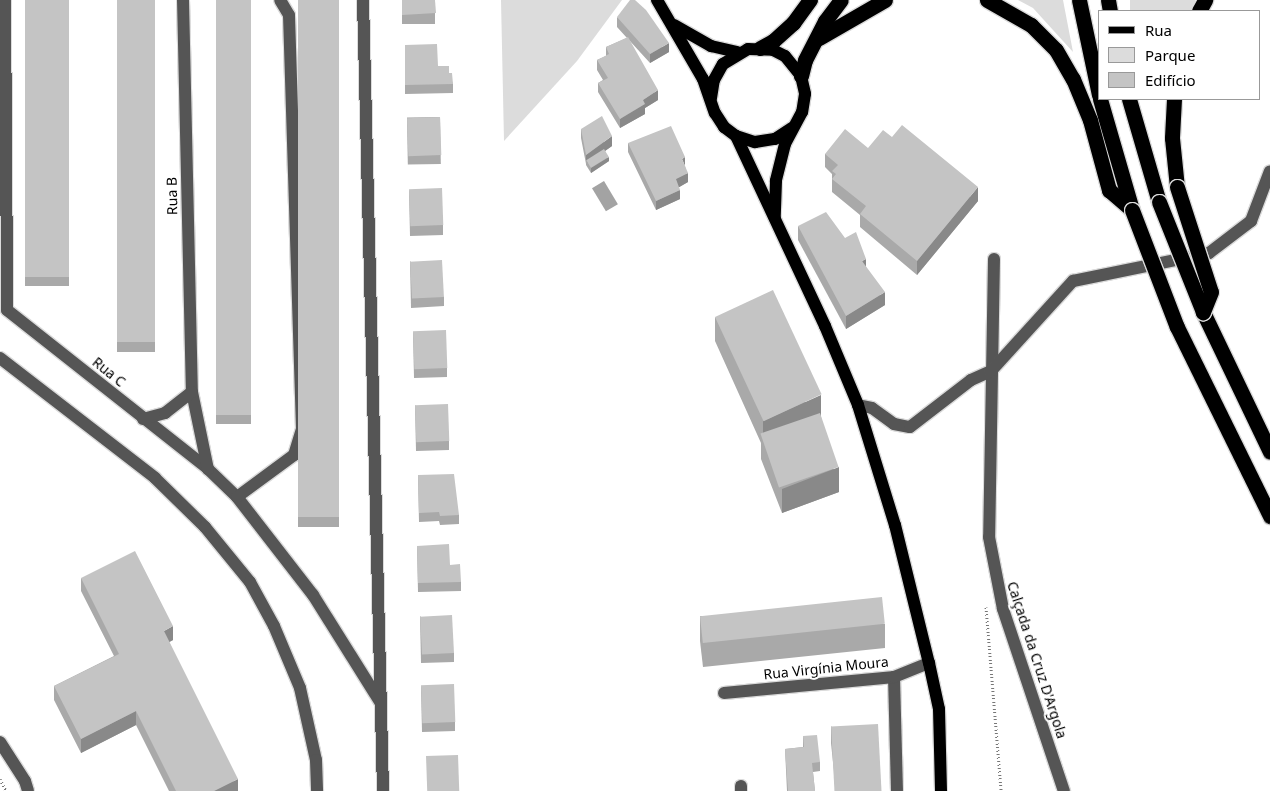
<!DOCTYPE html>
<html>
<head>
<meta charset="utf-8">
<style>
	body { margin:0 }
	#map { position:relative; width:1270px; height:791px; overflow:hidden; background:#fff; font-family:"Noto Sans",sans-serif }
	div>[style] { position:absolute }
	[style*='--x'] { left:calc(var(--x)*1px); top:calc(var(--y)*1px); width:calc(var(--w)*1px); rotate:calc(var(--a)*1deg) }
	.green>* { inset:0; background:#dcdcdc; transform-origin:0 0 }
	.water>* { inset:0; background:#a3a3a3; transform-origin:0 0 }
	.path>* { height:3px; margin-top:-1.5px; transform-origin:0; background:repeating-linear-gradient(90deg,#777 0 1px,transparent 0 3.5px) }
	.roads { filter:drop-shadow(1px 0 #dbdbdb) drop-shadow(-1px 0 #dbdbdb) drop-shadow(0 1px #dbdbdb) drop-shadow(0 -1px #dbdbdb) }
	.minor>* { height:12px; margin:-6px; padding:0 6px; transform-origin:6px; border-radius:6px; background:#555 }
	.major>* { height:12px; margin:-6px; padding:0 6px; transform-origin:6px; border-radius:6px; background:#000 }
	.highway>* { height:15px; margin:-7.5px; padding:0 7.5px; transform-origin:7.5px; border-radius:7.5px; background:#000 }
	.bridges { filter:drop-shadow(1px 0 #dbdbdb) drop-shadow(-1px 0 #dbdbdb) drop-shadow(0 1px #dbdbdb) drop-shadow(0 -1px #dbdbdb) }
	.highway-bridge>* { height:15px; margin:-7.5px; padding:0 7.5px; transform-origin:7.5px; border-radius:7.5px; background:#000 }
	.wall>* { inset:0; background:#a9a9a9; transform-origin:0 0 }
	.shaded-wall>* { inset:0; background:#898989 }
	.building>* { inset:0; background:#c4c4c4; transform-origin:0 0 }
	span { translate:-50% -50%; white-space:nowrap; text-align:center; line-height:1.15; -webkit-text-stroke:4px #fff; paint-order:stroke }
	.street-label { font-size:14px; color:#000 }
	.legend { position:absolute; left:1098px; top:10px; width:162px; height:90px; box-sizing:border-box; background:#fff; border:1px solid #999; margin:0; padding:6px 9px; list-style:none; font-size:15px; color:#000 }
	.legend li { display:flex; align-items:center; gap:10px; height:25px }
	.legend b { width:25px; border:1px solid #999 }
</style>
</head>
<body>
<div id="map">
	<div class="green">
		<i style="clip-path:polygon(501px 0,622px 0,577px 61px,504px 141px)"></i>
		<i style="clip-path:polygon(1018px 0,1063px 0,1073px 52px,1033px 8px)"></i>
		<i style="left:1130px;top:0;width:65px;height:11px"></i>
	</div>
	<div class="water">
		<i style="left:604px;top:181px;width:27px;height:14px;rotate:59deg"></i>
	</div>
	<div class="path">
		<i style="--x:986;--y:607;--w:185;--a:85.3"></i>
		<i style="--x:0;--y:779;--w:13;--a:63"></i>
	</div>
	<div class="roads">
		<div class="minor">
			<i style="--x:5;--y:0;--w:310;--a:89.6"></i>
			<i style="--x:7;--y:310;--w:256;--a:38.3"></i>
			<i style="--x:208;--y:469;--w:40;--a:44"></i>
			<i style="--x:237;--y:497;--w:124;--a:52.2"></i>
			<i style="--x:313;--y:595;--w:126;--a:57.9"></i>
			<i style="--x:183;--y:0;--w:392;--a:88.7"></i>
			<i style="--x:192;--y:392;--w:79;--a:78.3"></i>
			<i style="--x:363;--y:0;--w:791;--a:88.55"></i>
			<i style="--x:994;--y:259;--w:278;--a:91"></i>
			<i style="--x:989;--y:537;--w:73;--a:79"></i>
			<i style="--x:1003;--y:609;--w:192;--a:71.5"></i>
			<i style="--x:0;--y:358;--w:196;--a:37.7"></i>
			<i style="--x:155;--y:478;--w:70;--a:44.4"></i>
			<i style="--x:205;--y:527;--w:71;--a:50.7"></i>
			<i style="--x:250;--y:582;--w:50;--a:61.4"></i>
			<i style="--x:274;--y:626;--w:67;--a:67.2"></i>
			<i style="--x:300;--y:688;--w:74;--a:77.5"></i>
			<i style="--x:316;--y:760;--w:31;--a:88"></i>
			<i style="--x:858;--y:405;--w:14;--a:12"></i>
			<i style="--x:872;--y:408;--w:27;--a:36"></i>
			<i style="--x:894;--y:424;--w:16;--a:11"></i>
			<i style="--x:910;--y:427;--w:77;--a:-37.6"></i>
			<i style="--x:971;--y:380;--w:22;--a:-24"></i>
			<i style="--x:991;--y:371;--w:122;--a:-47.7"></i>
			<i style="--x:1073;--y:281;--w:139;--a:-11.6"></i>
			<i style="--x:1209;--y:253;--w:53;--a:-37.3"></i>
			<i style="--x:1251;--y:221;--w:53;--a:-69.2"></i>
			<i style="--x:143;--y:419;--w:23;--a:-15"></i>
			<i style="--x:165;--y:413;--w:34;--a:-38"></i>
			<i style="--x:237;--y:497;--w:71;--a:-36.4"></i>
			<i style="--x:294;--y:455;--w:27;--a:-73"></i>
			<i style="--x:302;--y:429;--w:414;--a:-91.8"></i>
			<i style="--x:289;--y:15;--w:17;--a:-121"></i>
			<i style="--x:894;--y:677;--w:114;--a:88.5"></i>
			<i style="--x:724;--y:693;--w:171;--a:-5.4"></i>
			<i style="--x:894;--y:677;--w:38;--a:-22"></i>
			<i style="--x:0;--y:742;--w:46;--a:57.3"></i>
			<i style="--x:25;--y:781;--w:10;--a:73"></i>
			<i style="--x:741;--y:786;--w:5;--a:90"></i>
		</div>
		<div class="major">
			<i style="--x:657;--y:0;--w:91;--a:59.8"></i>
			<i style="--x:703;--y:79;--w:36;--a:71"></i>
			<i style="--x:715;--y:113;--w:17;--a:57"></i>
			<i style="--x:724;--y:127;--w:15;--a:37"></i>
			<i style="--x:736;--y:136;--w:20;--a:18"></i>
			<i style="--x:755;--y:142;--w:20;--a:-9"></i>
			<i style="--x:775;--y:139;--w:20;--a:-33"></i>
			<i style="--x:674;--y:25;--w:43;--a:29.6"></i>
			<i style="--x:711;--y:46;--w:27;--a:13"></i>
			<i style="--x:711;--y:98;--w:18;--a:-81"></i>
			<i style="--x:714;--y:80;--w:18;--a:-61"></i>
			<i style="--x:723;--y:64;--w:29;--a:-31"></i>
			<i style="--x:748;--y:49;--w:25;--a:2"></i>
			<i style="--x:773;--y:50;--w:13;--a:27"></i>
			<i style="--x:785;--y:56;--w:26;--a:51"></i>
			<i style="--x:801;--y:76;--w:18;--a:77"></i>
			<i style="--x:805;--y:94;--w:18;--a:99"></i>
			<i style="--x:802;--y:112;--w:36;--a:118"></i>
			<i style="--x:785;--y:144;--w:38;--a:104"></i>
			<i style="--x:776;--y:181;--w:37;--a:92"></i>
			<i style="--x:736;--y:136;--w:210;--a:64.9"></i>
			<i style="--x:825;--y:326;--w:86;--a:67.3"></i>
			<i style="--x:858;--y:405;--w:126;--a:72.9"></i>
			<i style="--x:895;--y:525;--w:142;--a:76.2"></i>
			<i style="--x:929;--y:663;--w:47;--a:77.7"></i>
			<i style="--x:939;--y:709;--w:82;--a:88.6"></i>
		</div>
		<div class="highway">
			<i style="--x:987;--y:0;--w:51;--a:29.6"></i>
			<i style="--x:1031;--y:25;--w:35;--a:45"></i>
			<i style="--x:1056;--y:50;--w:34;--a:60"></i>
			<i style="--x:1073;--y:79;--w:44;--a:67.5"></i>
			<i style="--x:1090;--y:120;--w:73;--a:74.8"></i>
			<i style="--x:1109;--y:190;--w:30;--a:41"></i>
			<i style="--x:1079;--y:0;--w:97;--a:78.1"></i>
			<i style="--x:1108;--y:0;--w:11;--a:80"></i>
			<i style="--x:1199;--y:11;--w:13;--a:-61"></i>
			<i style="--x:819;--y:38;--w:76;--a:-29.9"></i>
			<i style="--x:760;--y:48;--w:15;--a:-28"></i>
			<i style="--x:773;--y:41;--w:27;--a:-42"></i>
			<i style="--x:793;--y:23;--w:29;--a:-54"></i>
			<i style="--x:801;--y:76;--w:16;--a:-76"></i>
			<i style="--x:805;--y:60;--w:44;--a:-62.9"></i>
			<i style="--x:825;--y:21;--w:26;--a:-53"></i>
			<i style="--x:1100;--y:99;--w:116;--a:73.9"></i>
			<i style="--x:1129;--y:99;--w:107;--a:73.8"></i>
			<i style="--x:1174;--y:99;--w:39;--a:93"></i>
			<i style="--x:1172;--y:138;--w:49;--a:84.2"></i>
			<i style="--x:1203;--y:312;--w:155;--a:64.4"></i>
		</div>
	</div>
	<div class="bridges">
		<div class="highway-bridge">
			<i style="--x:1177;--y:187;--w:110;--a:72.1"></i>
			<i style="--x:1211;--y:292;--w:22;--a:112"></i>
			<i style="--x:1159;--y:202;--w:118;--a:68.2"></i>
			<i style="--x:1132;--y:210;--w:125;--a:69"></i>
			<i style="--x:1177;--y:327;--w:211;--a:63.8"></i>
		</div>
	</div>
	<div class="wall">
		<i style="left:25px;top:0;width:44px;height:286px"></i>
		<i style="left:117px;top:0;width:38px;height:352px"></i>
		<i style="left:216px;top:0;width:35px;height:424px"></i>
		<i style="left:298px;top:0;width:41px;height:527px"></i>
		<i style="left:402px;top:0;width:33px;height:24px"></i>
		<i style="clip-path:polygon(617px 17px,669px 52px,650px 63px,629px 40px,658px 100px,645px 108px,645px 114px,620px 128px,598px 92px,598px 83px,603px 80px,597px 70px,597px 60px,606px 56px,606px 47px,627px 38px,617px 27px)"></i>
		<i style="clip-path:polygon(405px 45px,449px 73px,453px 84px,453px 93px,405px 94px)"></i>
		<i style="left:440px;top:117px;width:47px;height:33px;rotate:89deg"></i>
		<i style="clip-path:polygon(581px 129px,612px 146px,605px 151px,609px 161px,591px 173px,586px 165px,586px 163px,586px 164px,581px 138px)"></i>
		<i style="clip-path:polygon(628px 143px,685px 166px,688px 182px,679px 187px,680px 199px,656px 210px,628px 152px)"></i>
		<i style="clip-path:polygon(868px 148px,978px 201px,917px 275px,860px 227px,860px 215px,832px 192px,832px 174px,825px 167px,825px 154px)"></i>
		<i style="clip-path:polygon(409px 190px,443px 225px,443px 235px,410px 236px)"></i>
		<i style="clip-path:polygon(798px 226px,866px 267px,885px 305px,846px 329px,798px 240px)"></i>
		<i style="clip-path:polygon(410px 261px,444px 297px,444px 306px,411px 308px)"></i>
		<i style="clip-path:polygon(715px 317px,821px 417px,839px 492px,782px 513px,761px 459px,761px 443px,715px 341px)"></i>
		<i style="clip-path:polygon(413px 332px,447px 368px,447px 377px,414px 378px)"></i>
		<i style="clip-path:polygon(415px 405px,449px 441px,449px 450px,416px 451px)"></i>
		<i style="clip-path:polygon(418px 475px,459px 515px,459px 524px,440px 525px,439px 521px,419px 522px)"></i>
		<i style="clip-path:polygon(417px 546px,450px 565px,461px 582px,461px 591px,418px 592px)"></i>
		<i style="clip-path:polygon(81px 578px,173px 640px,169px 642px,238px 791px,169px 791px,136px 725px,81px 753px,54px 700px,54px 686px,114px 656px,81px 591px)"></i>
		<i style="clip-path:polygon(420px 616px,454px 653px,454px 662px,421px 663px)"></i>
		<i style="clip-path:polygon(700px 616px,885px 624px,885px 648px,703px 667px,700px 641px)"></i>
		<i style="clip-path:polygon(421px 686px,455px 722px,455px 731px,422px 732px)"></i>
		<i style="clip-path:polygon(831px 726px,881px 791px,836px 791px,831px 743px)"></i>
		<i style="clip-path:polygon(803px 736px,820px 762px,820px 771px,813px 772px,815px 791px,787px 791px,785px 749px,803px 747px)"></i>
	</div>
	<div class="shaded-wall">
		<i style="clip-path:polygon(669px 43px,669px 52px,650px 63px,650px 54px)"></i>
		<i style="clip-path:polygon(658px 90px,658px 100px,645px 108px,645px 114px,620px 128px,620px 119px,643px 100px)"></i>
		<i style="clip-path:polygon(612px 136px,612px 146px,588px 163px,586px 160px,586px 164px,586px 155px)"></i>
		<i style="clip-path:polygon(609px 157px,609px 161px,591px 173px,591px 168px)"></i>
		<i style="clip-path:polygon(685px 157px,685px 166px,682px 159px)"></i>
		<i style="clip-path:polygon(688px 173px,688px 182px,676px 189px,676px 179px)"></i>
		<i style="clip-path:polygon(978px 187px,978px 201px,917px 275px,917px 261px)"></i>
		<i style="clip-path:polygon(680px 190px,680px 199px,656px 210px,656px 201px)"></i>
		<i style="clip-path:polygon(866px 259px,866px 273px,862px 261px)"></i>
		<i style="clip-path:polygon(885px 292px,885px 305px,846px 329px,846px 316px)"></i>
		<i style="clip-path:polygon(821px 395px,821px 419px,763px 439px,763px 421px)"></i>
		<i style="clip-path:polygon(839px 467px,839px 492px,782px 513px,782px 489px)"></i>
		<i style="clip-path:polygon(173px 626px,173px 640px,164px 645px,164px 631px)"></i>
		<i style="clip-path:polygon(136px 711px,136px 725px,81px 753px,81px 739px)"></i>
		<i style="clip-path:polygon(238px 779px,238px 791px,214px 791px)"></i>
	</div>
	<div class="building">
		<i style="left:25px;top:0;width:44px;height:277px"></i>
		<i style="left:117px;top:0;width:38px;height:342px"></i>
		<i style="left:216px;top:0;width:35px;height:415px"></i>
		<i style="left:298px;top:0;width:41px;height:517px"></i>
		<i style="clip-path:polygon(402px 0,435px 0,436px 13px,402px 15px)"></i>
		<i style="clip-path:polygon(630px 0,635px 0,646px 10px,669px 43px,650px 54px,617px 17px)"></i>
		<i style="clip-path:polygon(628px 37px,658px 90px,643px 100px,645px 104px,620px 119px,598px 83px,608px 78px,597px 60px,609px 54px,606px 47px)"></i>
		<i style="clip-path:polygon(437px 44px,438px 66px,449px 66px,449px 73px,452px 73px,453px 84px,405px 85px,405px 45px)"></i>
		<i style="clip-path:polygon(602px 116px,612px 136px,586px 155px,581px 129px)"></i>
		<i style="left:440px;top:117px;width:38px;height:33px;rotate:88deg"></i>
		<i style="clip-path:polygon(902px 125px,978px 187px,917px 261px,860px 214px,866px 206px,832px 179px,836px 174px,832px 171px,838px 165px,825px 154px,845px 129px,868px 148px,883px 130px,892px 137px)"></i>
		<i style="clip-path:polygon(671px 126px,685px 157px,682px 159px,688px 173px,676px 179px,680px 190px,656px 201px,628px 143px)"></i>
		<i style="left:604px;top:149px;width:9px;height:21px;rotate:58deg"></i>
		<i style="left:442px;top:188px;width:37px;height:33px;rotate:88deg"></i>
		<i style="clip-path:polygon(826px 212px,845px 238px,856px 232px,866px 259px,862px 261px,885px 292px,846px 316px,798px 226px)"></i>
		<i style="left:442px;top:260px;width:37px;height:32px;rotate:87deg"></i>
		<i style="left:773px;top:290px;width:115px;height:64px;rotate:65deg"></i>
		<i style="left:446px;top:330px;width:38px;height:33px;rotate:88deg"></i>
		<i style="left:448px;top:404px;width:37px;height:33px;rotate:88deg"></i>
		<i style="left:820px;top:413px;width:57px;height:63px;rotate:71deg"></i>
		<i style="clip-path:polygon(454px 474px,459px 515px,440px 516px,439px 512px,419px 513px,418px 475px)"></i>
		<i style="clip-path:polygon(449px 544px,450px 565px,460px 564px,461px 582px,418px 583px,417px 546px)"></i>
		<i style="clip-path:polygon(135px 551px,173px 626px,164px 631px,238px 779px,214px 791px,176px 791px,136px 711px,81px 739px,54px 686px,119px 654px,81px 578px)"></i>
		<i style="left:882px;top:597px;width:27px;height:183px;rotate:84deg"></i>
		<i style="left:452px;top:615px;width:38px;height:32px;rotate:87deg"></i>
		<i style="left:454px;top:684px;width:38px;height:33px;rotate:88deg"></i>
		<i style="left:878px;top:724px;width:67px;height:47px;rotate:87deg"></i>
		<i style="clip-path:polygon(817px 735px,820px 762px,812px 763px,815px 791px,788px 791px,785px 749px,804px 747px,803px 736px)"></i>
		<i style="left:458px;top:755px;width:36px;height:32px;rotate:88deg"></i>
	</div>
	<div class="street-label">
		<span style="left:172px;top:196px;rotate:-91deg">Rua B</span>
		<span style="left:109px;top:372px;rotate:39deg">Rua C</span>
		<span style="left:1037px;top:660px;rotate:72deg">Calçada da Cruz D'Argola</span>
		<span style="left:826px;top:668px;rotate:-6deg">Rua Virgínia Moura</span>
	</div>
	<ul class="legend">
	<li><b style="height:6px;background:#000"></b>Rua</li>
	<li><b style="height:14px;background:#dcdcdc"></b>Parque</li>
	<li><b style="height:14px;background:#c4c4c4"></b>Edifício</li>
	</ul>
</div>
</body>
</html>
